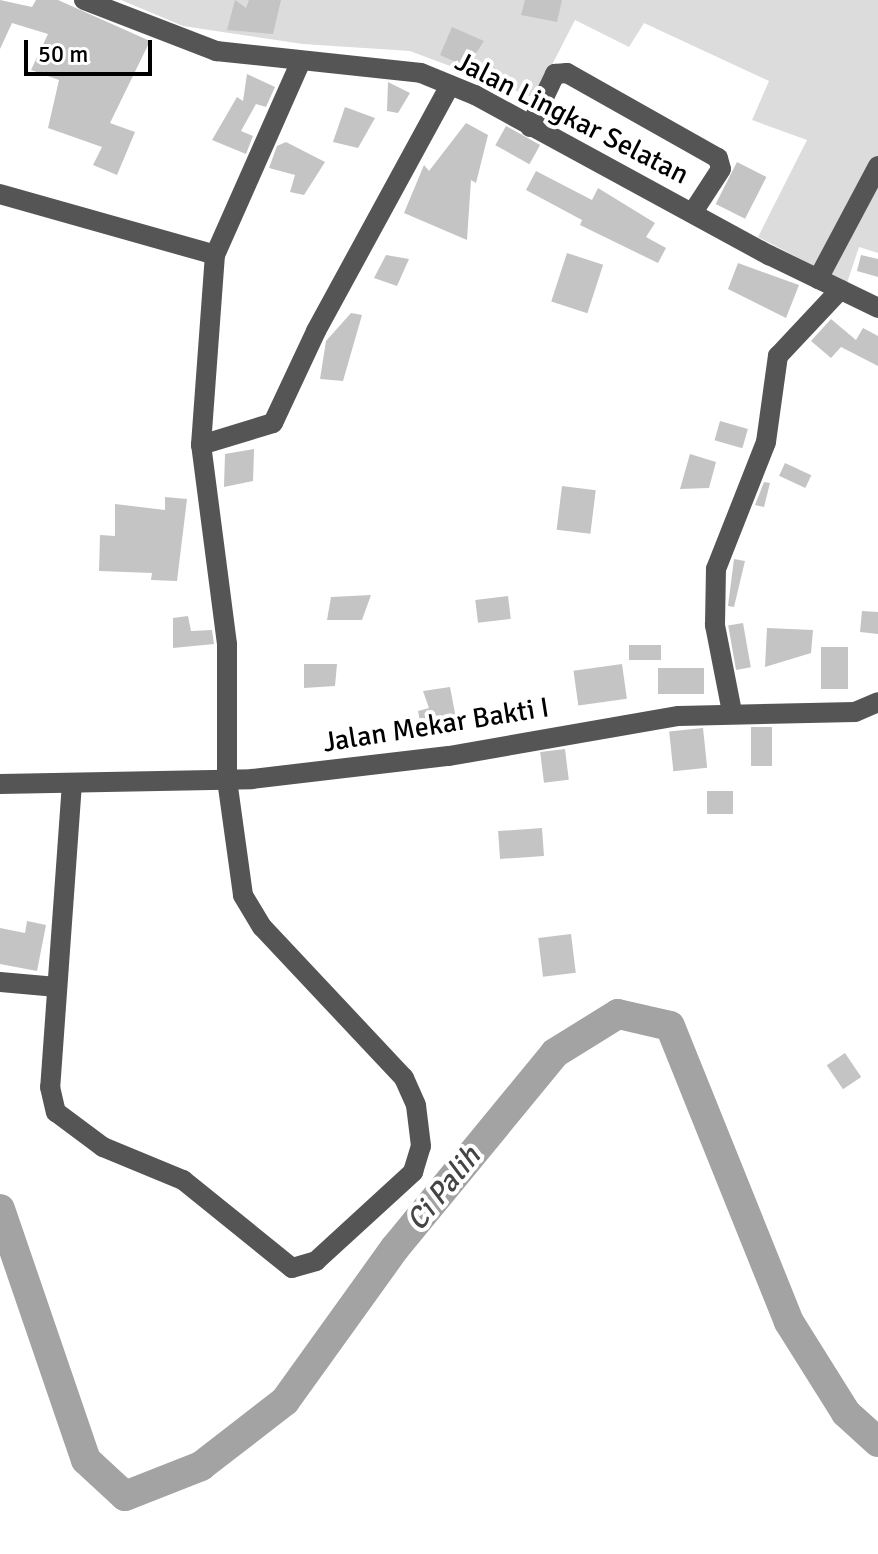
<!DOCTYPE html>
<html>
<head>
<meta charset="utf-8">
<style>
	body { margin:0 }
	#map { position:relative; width:878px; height:1554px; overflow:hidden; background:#fff; font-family:Signika,sans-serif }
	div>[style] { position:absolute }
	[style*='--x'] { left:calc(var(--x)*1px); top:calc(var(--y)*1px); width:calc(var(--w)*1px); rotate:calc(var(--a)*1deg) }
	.green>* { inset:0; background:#dcdcdc }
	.river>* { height:30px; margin:-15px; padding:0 15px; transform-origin:15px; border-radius:15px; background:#a3a3a3 }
	.building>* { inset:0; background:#c4c4c4; transform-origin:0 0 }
	.minor>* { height:20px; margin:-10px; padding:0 10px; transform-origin:10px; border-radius:10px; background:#555 }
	span { translate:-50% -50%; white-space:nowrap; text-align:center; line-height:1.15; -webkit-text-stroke:8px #fff; paint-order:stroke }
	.street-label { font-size:28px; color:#000 }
	.water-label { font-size:30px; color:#444; font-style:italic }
	.scale { position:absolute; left:24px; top:40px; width:128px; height:36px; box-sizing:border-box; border:4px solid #000; border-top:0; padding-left:10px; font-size:24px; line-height:28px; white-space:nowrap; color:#000; -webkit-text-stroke:6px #fff; paint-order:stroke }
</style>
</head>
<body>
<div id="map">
	<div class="green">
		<i style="clip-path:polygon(121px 0,878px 0,878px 253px,859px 247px,847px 283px,758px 237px,807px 140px,752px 120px,769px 81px,644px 23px,629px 47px,575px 20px,535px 98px,410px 51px,303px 44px,183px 26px)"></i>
	</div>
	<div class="river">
		<i style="--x:0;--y:1209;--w:265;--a:71.1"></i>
		<i style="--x:86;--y:1460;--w:53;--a:42.7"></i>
		<i style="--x:125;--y:1496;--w:82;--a:-21.5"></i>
		<i style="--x:201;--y:1466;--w:106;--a:-37.7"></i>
		<i style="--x:285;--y:1401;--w:188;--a:-54.3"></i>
		<i style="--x:395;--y:1248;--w:252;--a:-50.6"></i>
		<i style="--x:555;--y:1053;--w:74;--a:-31.8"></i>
		<i style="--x:618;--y:1014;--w:53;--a:13"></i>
		<i style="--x:670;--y:1026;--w:319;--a:68.1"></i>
		<i style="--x:789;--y:1322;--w:107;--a:57.9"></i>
		<i style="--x:846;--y:1413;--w:43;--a:42.2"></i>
	</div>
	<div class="building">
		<i style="clip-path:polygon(0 0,32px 7px,36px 0,58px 0,150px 41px,110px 123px,135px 132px,117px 175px,93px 165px,102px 147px,48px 128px,59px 80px,31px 70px,48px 34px,12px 23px,0 49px)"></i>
		<i style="clip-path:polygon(235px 0,246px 8px,249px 0,281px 0,273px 34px,227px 30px)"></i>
		<i style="clip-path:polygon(525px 0,562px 0,557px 22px,521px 15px)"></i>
		<i style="clip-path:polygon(452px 27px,484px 41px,467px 67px,440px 55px)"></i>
		<i style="clip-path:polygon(247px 74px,275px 87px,266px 107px,256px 104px,241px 131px,253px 136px,246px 154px,212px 140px,237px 97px,243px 101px)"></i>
		<i style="clip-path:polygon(388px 82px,410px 93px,398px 113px,387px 111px)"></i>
		<i style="clip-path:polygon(345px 107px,375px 118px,358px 148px,333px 142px)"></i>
		<i style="clip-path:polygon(466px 123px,488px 135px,476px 183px,471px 180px,467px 240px,404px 213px,424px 165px,429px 171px)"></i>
		<i style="left:506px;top:126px;width:39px;height:22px;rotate:29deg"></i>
		<i style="clip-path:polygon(286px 142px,325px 162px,304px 195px,290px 192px,295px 175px,269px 168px,277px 146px)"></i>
		<i style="left:737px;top:162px;width:33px;height:47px;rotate:27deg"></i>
		<i style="clip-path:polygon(536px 171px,592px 200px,598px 188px,655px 223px,646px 237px,666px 248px,658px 263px,580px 225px,582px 220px,526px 190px)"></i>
		<i style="left:567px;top:253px;width:38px;height:51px;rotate:18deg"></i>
		<i style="clip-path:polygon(386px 255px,409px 259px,397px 286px,374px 278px)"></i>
		<i style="clip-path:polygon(861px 255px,878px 259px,878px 277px,857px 271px)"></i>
		<i style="clip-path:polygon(738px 263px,799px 285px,786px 318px,728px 289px)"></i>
		<i style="clip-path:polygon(351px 313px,362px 315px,343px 381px,320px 379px,326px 341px)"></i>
		<i style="clip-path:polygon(831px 319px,856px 340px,863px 328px,878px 336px,878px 366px,841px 347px,831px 358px,811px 341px)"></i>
		<i style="left:720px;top:421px;width:29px;height:20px;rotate:16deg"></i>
		<i style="clip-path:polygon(254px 449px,253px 481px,224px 487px,225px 454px)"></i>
		<i style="clip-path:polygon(690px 454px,716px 462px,709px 488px,680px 489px)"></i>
		<i style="left:785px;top:463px;width:29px;height:14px;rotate:25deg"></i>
		<i style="clip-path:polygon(764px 482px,770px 483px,764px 507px,755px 505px)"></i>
		<i style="left:562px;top:486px;width:34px;height:44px;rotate:7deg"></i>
		<i style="clip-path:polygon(165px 497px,187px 499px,177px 581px,151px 580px,152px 573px,99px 571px,100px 535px,115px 536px,115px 504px,165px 510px)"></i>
		<i style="clip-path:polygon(734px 559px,745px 561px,734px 607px,728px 606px)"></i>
		<i style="clip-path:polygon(371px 595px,362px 620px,327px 620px,331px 597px)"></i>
		<i style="left:508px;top:596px;width:23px;height:33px;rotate:83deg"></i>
		<i style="clip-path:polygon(862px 611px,878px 612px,878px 634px,860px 632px)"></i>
		<i style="clip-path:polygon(188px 616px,191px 631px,212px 630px,214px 644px,173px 648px,173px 618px)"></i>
		<i style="left:743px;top:623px;width:45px;height:15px;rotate:80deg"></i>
		<i style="clip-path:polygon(767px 628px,813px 630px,811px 653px,765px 667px)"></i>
		<i style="left:629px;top:645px;width:32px;height:15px"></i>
		<i style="left:821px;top:647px;width:27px;height:42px"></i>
		<i style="clip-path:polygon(304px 664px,337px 664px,335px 686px,304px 688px)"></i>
		<i style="left:622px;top:664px;width:35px;height:49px;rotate:82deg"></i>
		<i style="left:658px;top:668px;width:46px;height:26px"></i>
		<i style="clip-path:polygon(450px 687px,458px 729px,423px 737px,418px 711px,429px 708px,423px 691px)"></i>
		<i style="left:751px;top:727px;width:21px;height:39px"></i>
		<i style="left:703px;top:728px;width:40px;height:34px;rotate:84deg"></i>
		<i style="left:565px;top:749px;width:31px;height:25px;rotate:83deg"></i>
		<i style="left:707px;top:791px;width:26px;height:23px"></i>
		<i style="left:542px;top:828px;width:28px;height:44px;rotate:86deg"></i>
		<i style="clip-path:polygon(27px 921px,46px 925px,37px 971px,0 964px,0 928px,25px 933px)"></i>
		<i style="left:571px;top:934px;width:39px;height:33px;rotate:83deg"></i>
		<i style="left:845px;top:1053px;width:29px;height:22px;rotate:56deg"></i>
	</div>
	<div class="minor">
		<i style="--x:84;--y:0;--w:142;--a:21.1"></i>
		<i style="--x:216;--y:51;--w:206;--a:6.1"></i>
		<i style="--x:421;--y:73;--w:58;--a:22.2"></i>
		<i style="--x:475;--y:95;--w:335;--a:28.6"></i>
		<i style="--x:769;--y:255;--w:121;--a:25.9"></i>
		<i style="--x:530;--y:127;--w:59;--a:-64.7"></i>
		<i style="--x:555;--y:74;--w:12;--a:-5"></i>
		<i style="--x:567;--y:73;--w:173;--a:29.4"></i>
		<i style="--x:718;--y:158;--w:11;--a:75"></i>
		<i style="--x:721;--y:169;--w:51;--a:123.1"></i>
		<i style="--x:0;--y:194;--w:223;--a:15.8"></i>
		<i style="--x:818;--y:279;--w:128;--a:-62"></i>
		<i style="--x:201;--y:445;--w:75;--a:-17"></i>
		<i style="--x:273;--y:423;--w:102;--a:-64.9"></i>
		<i style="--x:316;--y:331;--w:280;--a:-61.4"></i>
		<i style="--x:732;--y:712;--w:89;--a:-101.1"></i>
		<i style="--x:715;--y:625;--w:56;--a:-89"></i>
		<i style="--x:716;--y:569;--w:136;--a:-68.5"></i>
		<i style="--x:766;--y:442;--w:87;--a:-82.1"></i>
		<i style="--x:778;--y:356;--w:91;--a:-46.8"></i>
		<i style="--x:72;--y:783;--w:305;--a:94.1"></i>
		<i style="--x:50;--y:1087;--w:26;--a:77"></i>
		<i style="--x:56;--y:1112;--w:59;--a:36.7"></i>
		<i style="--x:103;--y:1147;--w:87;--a:22.4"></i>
		<i style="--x:183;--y:1180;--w:140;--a:38.9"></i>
		<i style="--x:292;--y:1268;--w:25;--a:-16"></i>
		<i style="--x:316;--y:1261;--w:132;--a:-42.5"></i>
		<i style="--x:413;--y:1172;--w:27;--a:-73"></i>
		<i style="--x:421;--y:1146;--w:41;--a:-97"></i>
		<i style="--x:416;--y:1105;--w:30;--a:-114"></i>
		<i style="--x:404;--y:1078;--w:207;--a:-133.2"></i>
		<i style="--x:262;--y:927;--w:37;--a:-121"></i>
		<i style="--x:243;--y:895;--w:117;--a:-97.9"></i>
		<i style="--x:227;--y:779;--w:135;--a:-90"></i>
		<i style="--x:227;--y:644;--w:201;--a:-97.4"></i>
		<i style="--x:201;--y:445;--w:191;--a:-85.8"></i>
		<i style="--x:215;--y:255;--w:210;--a:-66.1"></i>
		<i style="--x:0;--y:784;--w:252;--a:-1.1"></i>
		<i style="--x:252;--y:779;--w:198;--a:-6.7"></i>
		<i style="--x:449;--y:756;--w:233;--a:-9.9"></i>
		<i style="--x:679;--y:716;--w:176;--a:-1.3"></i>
		<i style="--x:855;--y:712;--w:25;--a:-23"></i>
		<i style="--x:0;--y:982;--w:57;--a:5"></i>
	</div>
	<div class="street-label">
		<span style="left:572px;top:118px;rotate:27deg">Jalan Lingkar Selatan</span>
		<span style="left:436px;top:725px;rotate:-9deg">Jalan Mekar Bakti I</span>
	</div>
	<div class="water-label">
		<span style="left:444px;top:1189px;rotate:-51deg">Ci Palih</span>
	</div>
	<div class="scale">50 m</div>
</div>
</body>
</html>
